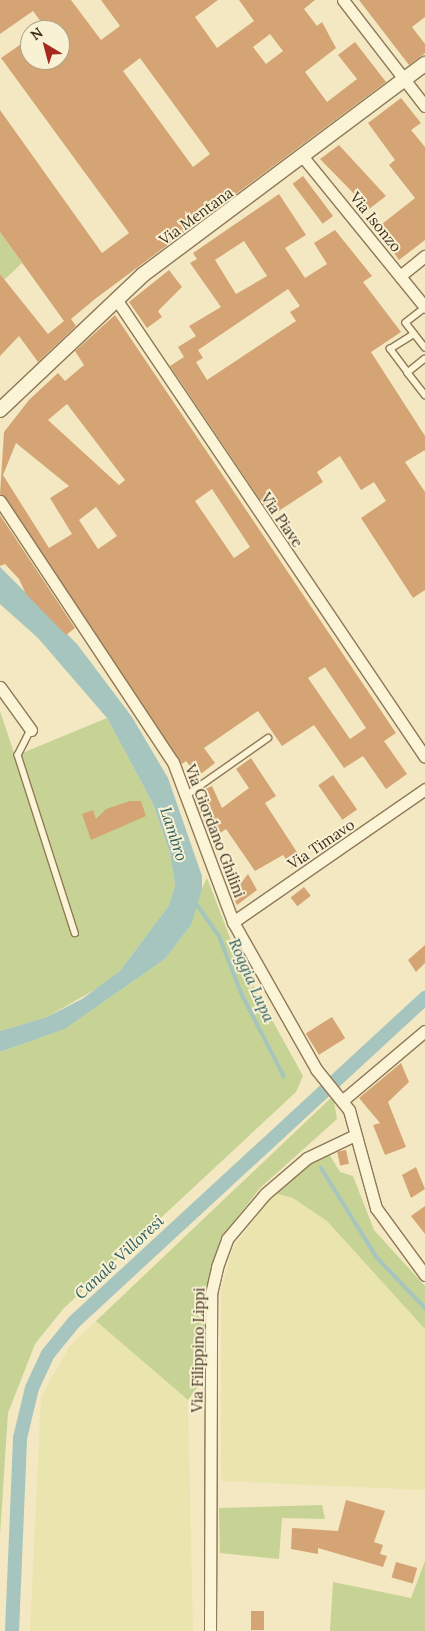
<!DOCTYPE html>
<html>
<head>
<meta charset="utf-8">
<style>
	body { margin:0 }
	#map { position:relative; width:425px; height:1631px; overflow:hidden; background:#f3e8c2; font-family:Lora,serif }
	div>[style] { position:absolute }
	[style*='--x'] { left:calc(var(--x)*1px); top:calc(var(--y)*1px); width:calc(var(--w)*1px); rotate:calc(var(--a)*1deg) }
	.farmland>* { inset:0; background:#eae5ae }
	.green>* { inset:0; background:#c6d394 }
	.water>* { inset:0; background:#a5c5be }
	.stream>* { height:4px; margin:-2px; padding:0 2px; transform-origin:2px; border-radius:2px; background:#a5c5be }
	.canal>* { height:14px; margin:-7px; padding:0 7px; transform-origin:7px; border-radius:7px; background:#a5c5be }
	.building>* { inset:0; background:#d5a474; transform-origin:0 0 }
	.roads { filter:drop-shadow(1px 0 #8f7957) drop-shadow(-1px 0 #8f7957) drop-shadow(0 1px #8f7957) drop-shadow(0 -1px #8f7957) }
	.service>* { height:5.5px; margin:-2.75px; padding:0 2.75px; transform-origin:2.75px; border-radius:2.75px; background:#fcf4d7 }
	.minor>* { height:11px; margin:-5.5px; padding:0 5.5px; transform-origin:5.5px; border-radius:5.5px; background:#fcf4d7 }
	.tertiary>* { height:14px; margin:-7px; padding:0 7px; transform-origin:7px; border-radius:7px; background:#fcf4d7 }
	span { translate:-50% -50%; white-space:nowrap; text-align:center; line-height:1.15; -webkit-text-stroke:4px #f9f1d3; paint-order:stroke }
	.street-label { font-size:15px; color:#3e2f1d }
	.water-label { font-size:16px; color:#2a5e5f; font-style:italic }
	.north { position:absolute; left:20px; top:20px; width:50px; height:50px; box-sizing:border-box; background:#f9f1d3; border:1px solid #aea38a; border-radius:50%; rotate:323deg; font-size:14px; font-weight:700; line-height:20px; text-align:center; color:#3e2f1d }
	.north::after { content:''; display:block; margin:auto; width:18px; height:22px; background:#a6291f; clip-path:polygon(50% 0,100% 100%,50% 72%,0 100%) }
</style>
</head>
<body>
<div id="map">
	<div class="farmland">
		<i style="clip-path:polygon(274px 1193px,293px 1198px,327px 1221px,425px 1329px,425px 1490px,221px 1481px,221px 1292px,232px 1249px)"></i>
		<i style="clip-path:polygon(96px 1321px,188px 1400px,193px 1631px,30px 1631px,41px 1397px,69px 1347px)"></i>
	</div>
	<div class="green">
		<i style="clip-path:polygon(0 232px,22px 263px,4px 280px,0 274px)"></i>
		<i style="clip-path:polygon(0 711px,15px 756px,107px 718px,153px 804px,170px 853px,175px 886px,169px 905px,120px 971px,101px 986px,47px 1017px,0 1031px)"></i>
		<i style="clip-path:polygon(207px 878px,237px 956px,303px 1076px,296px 1092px,64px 1308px,35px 1344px,8px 1413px,0 1535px,0 1052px,65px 1029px,165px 959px,191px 925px,195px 902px)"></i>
		<i style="clip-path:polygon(333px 1096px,337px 1119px,260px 1188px,221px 1238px,208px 1283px,202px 1381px,188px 1400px,96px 1321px)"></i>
		<i style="clip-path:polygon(329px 1154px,340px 1172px,353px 1176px,374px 1230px,425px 1286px,425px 1329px,327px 1221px,293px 1198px,274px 1193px,301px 1169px)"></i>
		<i style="clip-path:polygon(322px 1505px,325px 1519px,282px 1518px,279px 1559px,220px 1553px,219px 1508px)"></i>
		<i style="clip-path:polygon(425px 1561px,425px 1631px,330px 1631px,333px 1582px,411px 1598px)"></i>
	</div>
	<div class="water">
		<i style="clip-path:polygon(0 567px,77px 644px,132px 717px,168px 778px,202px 876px,202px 889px,191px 925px,165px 959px,65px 1029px,0 1052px,0 1031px,47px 1017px,82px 999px,120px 971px,169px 905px,175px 886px,170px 853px,153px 804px,107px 718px,38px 638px,0 604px)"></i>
	</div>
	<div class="stream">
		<i style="--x:192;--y:898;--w:47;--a:54.6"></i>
		<i style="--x:219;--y:936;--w:61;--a:68.9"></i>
		<i style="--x:241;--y:993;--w:94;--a:62.9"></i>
		<i style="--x:321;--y:1168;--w:106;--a:58.1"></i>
		<i style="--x:377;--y:1258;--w:69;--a:46.2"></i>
	</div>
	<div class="canal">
		<i style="--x:12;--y:1631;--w:193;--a:-87.6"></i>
		<i style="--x:20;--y:1438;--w:51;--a:-76.5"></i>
		<i style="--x:32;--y:1388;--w:38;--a:-65"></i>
		<i style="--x:48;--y:1354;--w:41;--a:-50.9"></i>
		<i style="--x:74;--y:1322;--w:478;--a:-42.7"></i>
	</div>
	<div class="building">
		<i style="clip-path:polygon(evenodd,0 0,71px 0,101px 40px,120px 26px,101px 0,218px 0,195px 17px,217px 48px,254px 21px,239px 0,315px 0,304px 9px,317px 26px,322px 22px,336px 48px,305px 72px,327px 102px,357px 79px,338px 55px,355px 42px,386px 82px,95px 299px,71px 319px,76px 326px,38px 362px,19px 336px,0 356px,0 274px,48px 334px,64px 321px,0 232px,0 110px,102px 253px,129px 233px,1px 58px,30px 38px,30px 60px,60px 60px,60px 30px,47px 30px,33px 11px,0 34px,0 0,270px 34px,283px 51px,266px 64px,253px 47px,270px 34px,0 0,140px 58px,210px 154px,193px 167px,123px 71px,140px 58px)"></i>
		<i style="clip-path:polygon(359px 0,425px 0,425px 17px,412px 27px,425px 44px,425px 53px,409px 65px)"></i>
		<i style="clip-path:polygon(401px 98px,421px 123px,411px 130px,425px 147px,425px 240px,399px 260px,377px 228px,415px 198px,389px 165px,395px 160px,368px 123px)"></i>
		<i style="clip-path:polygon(339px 145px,386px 196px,369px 209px,320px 159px)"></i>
		<i style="left:303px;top:176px;width:50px;height:13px;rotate:53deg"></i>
		<i style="clip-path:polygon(evenodd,279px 194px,306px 235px,285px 248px,305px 278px,327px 264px,314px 243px,335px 230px,372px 276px,363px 282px,401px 332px,371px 352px,425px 436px,425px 450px,405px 462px,425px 492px,425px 590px,413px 598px,361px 518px,386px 501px,374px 482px,361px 490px,340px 456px,317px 472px,323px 482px,271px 516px,170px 366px,184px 357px,178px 347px,196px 336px,189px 326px,221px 307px,190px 263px,197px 259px,193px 253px,279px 194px,244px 241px,267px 276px,236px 294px,215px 260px,244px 241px,279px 194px,288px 289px,300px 306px,290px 312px,296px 321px,207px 380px,196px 362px,203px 358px,198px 350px,288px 289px)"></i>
		<i style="clip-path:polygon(169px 270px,182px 287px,158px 311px,162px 317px,147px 328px,129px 302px)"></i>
		<i style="clip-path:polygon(evenodd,115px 315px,396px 733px,384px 741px,407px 774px,386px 789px,363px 756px,344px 768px,314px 725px,282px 746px,258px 711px,204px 748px,215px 763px,198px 776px,186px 761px,182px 764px,0 494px,4px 432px,29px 400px,58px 373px,65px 381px,84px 365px,75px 351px,115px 315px,67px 404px,125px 480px,119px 485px,48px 420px,67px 404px,115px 315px,16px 443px,69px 486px,50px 498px,72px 534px,49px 548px,3px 475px,16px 443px,115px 315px,212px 489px,250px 547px,234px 558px,195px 501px,212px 489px,115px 315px,96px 507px,117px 536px,98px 549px,79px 520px,96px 507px,115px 315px,325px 667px,366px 728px,350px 739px,308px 678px,325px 667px)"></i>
		<i style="clip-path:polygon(0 515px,75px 628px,66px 635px,26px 594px,19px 579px,5px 564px,0 566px)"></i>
		<i style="clip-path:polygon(251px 758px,276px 796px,265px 803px,302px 860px,292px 868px,283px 855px,255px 871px,226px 829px,213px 838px,199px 810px,195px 800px,204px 795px,203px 790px,212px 786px,222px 808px,249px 788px,236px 769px)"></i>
		<i style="left:333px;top:775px;width:42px;height:18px;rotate:55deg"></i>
		<i style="clip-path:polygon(130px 801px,141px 801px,146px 816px,91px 840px,82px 814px,93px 810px,96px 819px,106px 809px)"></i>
		<i style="clip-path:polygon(248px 874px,257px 890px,237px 905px,232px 895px)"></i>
		<i style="left:304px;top:887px;width:11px;height:17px;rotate:52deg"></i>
		<i style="clip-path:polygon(425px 945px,425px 963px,416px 972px,408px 960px)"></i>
		<i style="left:332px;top:1017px;width:25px;height:31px;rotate:58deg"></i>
		<i style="clip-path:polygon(401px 1063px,409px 1082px,388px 1102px,406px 1147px,385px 1155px,373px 1125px,380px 1123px,359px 1098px)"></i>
		<i style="left:346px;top:1150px;width:14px;height:9px;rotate:78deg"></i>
		<i style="clip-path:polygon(416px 1167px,425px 1189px,411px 1198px,402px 1175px)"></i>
		<i style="clip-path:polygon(425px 1206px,425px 1234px,411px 1216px)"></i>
		<i style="clip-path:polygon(346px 1500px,385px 1511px,374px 1542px,383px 1545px,380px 1554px,387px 1556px,383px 1567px,318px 1548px,318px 1554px,291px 1549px,292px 1528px,338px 1531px)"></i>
		<i style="left:396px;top:1562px;width:22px;height:16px;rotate:16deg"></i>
		<i style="left:251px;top:1611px;width:13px;height:19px"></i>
	</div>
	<div class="roads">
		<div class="service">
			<i style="--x:425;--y:308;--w:24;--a:142"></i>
			<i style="--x:406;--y:323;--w:31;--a:52"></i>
			<i style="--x:425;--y:359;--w:22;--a:141"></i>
			<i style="--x:408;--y:373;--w:28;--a:52"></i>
			<i style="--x:408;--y:373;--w:30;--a:-127"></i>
			<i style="--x:390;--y:349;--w:28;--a:-32"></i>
			<i style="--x:31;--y:730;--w:28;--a:117"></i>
			<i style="--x:18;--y:755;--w:187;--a:72.2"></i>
			<i style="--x:187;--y:795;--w:99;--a:-35.1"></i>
		</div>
		<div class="minor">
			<i style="--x:343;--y:0;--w:134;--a:52.3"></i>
			<i style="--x:303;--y:157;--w:193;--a:50.9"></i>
			<i style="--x:400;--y:276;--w:32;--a:-39"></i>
			<i style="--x:116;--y:299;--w:552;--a:55.99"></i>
			<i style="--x:0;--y:501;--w:313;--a:56.5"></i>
			<i style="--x:173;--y:762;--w:171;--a:69.4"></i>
			<i style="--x:233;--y:922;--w:169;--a:60.5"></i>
			<i style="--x:316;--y:1069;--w:53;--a:51.2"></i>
			<i style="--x:349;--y:1110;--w:102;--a:74.6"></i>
			<i style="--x:376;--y:1208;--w:83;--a:53.8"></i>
			<i style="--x:0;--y:687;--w:53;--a:54.2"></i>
			<i style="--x:233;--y:922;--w:234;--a:-34.7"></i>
			<i style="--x:343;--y:1100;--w:107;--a:-40.1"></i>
			<i style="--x:210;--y:1631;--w:337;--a:-89.8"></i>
			<i style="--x:211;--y:1294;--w:28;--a:-77"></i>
			<i style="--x:217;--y:1267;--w:30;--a:-70"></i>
			<i style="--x:227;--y:1239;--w:59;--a:-49.8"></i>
			<i style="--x:265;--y:1194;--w:55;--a:-40.6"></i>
			<i style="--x:307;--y:1158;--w:53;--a:-25.6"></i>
		</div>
		<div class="tertiary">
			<i style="--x:0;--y:410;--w:198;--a:-43.4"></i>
			<i style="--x:144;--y:274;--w:351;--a:-36.8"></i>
		</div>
	</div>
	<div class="street-label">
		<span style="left:196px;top:216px;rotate:-36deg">Via Mentana</span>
		<span style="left:376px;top:222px;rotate:51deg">Via Isonzo</span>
		<span style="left:282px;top:520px;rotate:56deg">Via Piave</span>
		<span style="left:215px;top:831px;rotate:69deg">Via Giordano Ghilini</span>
		<span style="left:321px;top:844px;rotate:-34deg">Via Timavo</span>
		<span style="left:198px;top:1350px;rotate:-89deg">Via Filippino Lippi</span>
	</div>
	<div class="water-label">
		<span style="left:174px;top:834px;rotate:72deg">Lambro</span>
		<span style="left:252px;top:980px;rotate:66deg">Roggia Lupa</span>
		<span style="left:119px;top:1257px;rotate:-43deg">Canale Villoresi</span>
	</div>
	<div class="north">N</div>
</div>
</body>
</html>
